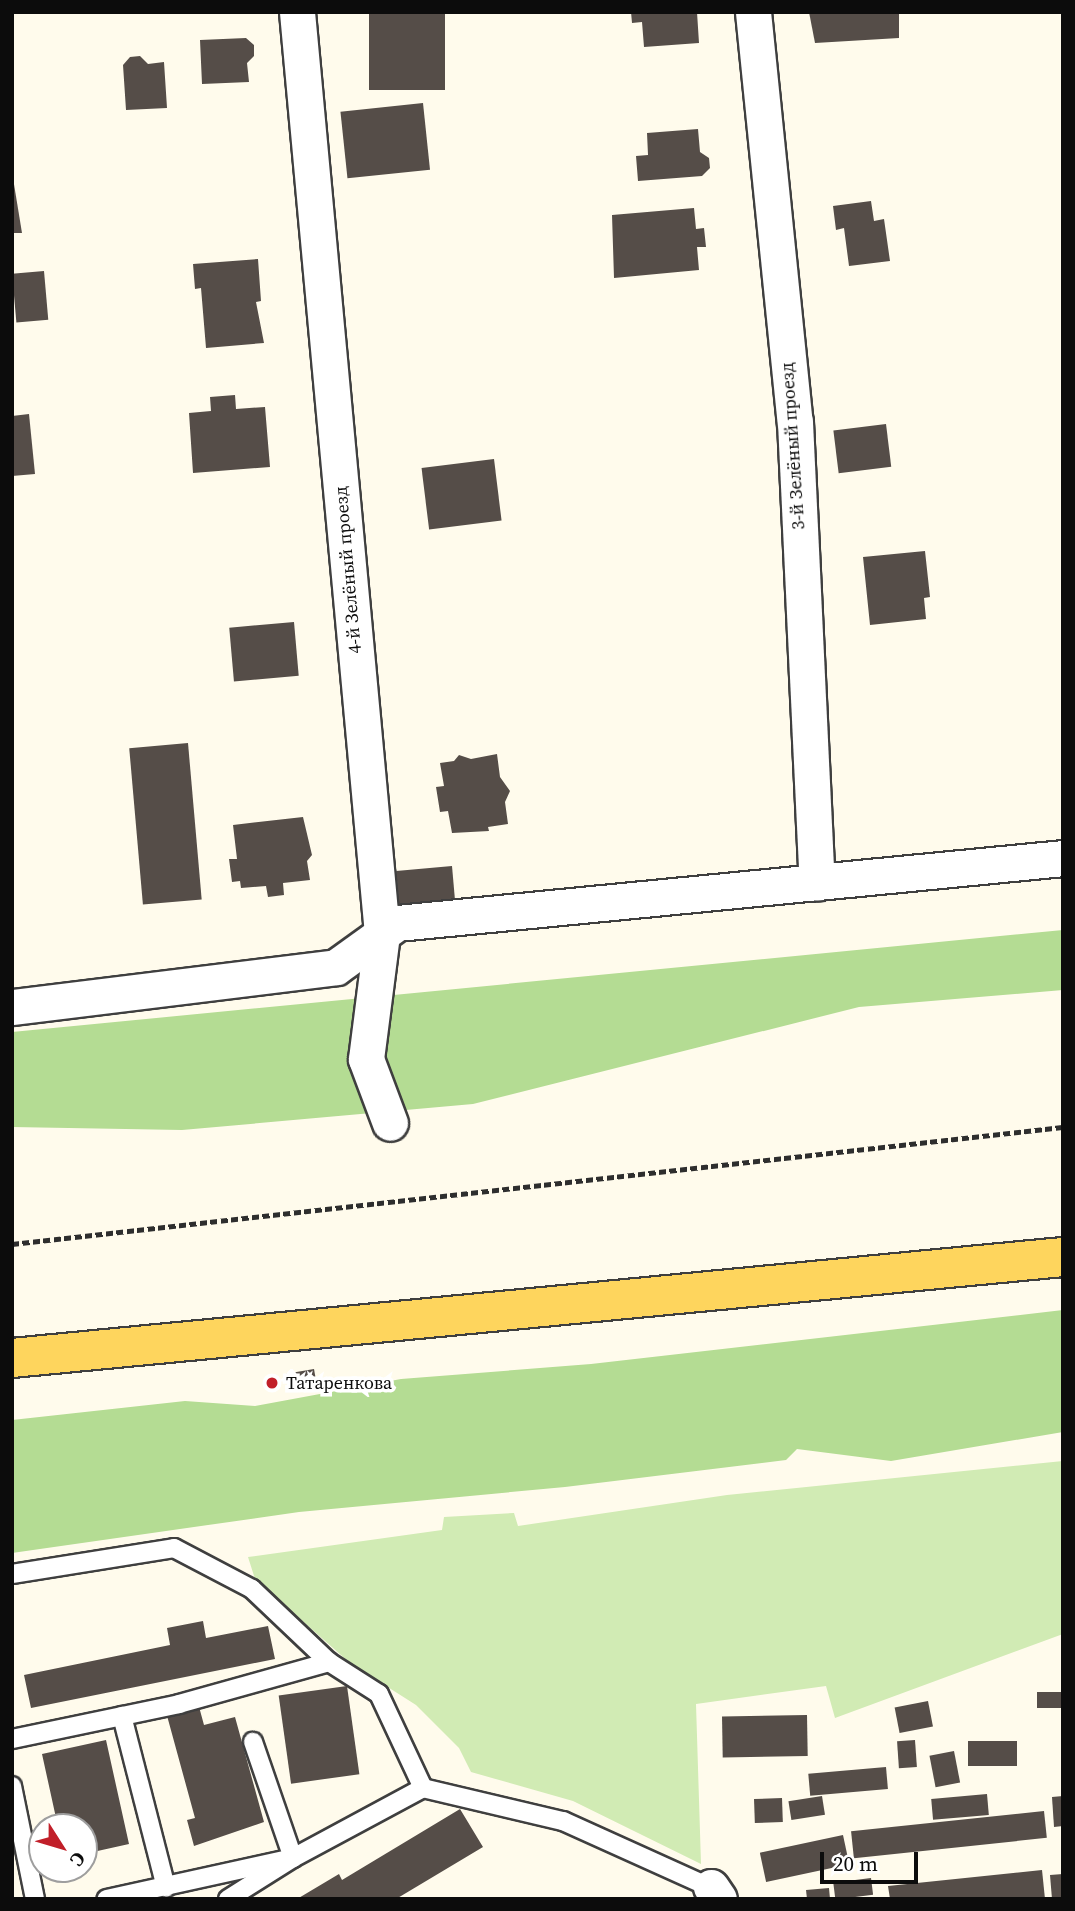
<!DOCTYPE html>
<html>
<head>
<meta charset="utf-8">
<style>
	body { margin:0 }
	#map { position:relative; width:1075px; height:1911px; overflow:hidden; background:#fffbec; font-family:"Source Serif 4",serif }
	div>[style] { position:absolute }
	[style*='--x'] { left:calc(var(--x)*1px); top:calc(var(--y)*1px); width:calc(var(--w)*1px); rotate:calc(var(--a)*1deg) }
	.green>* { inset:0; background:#d1ebb4 }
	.forest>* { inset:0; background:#b4dc93 }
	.building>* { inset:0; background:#554d48; transform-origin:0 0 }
	.path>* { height:4.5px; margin-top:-2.25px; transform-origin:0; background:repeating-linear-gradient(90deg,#2e2e2e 0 7px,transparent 0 10.5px) }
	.roads { filter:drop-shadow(2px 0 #3f3f3f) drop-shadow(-2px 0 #3f3f3f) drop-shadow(0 2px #3f3f3f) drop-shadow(0 -2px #3f3f3f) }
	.service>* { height:18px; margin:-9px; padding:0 9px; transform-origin:9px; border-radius:9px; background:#fff }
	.minor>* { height:35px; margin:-17.5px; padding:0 17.5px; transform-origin:17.5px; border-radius:17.5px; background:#fff }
	.primary>* { height:38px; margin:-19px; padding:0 19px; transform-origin:19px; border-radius:19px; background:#fed55d }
	.dots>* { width:19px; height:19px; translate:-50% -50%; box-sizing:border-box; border:4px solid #fff; border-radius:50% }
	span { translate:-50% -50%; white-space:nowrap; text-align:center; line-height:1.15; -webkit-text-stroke:7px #fff; paint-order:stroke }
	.street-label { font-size:18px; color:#0c0c0c }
	.poi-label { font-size:18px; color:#0c0c0c }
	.left { translate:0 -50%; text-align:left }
	.frame { position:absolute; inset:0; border:14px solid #0c0c0c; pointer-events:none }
	.north { position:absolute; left:28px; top:1813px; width:70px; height:70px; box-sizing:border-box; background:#fff; border:2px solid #9e9e9e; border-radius:50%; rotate:127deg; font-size:19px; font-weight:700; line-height:28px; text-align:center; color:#0c0c0c }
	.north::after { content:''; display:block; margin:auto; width:24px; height:32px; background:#c11f29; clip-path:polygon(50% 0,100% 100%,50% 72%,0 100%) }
	.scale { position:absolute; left:820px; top:1852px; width:98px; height:32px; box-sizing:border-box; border:4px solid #0c0c0c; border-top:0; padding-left:9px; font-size:21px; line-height:24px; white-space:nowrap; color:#0c0c0c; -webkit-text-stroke:5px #fff; paint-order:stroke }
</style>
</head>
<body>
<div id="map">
	<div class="green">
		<i style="clip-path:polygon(1063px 1461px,1063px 1634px,835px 1718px,826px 1686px,696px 1704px,701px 1864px,573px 1801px,471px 1772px,459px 1748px,416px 1705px,350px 1663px,255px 1579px,248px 1557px,442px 1530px,444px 1517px,514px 1513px,518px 1526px,727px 1495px)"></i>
	</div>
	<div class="forest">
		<i style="clip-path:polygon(1063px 930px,1063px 990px,859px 1007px,473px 1104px,182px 1130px,12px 1127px,12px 1032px)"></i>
		<i style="clip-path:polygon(1063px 1310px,1063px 1432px,891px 1461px,797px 1449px,786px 1460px,565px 1487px,299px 1512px,12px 1553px,12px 1420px,185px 1401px,255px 1406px,401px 1379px,591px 1364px)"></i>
	</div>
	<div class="building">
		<i style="left:369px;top:12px;width:76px;height:78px"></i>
		<i style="clip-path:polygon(631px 12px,697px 12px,699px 43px,644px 47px,642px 22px,632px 23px)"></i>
		<i style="clip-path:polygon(809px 12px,899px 13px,899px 38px,815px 43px)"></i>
		<i style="clip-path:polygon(246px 38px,254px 45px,254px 56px,247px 63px,249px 82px,202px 84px,200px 40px)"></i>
		<i style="clip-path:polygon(140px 56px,148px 64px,164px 62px,167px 108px,126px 110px,123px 65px,130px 57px)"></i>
		<i style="left:423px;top:103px;width:67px;height:83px;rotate:84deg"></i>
		<i style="clip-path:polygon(698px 129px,700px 152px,709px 158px,710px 168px,702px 176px,638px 181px,636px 156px,648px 155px,647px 133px)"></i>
		<i style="clip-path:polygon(12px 172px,22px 233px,12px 233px)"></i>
		<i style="clip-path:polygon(871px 201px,874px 221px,884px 219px,890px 261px,849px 266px,844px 228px,836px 230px,833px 206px)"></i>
		<i style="clip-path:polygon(694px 208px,696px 229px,704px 228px,706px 247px,697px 247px,699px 270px,614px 278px,612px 215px)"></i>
		<i style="clip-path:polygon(258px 259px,261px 301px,256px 302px,264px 343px,206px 348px,201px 288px,195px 289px,193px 264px)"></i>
		<i style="left:44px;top:271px;width:49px;height:32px;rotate:85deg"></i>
		<i style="clip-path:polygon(235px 395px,236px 409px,265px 407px,270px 467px,193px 473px,189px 413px,211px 411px,210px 397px)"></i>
		<i style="clip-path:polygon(29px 414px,35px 474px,12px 476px,12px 416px)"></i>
		<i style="left:886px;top:424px;width:43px;height:53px;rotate:83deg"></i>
		<i style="left:494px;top:459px;width:62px;height:73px;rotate:83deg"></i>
		<i style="clip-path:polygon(925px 551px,930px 597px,924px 598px,926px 619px,870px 625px,863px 557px)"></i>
		<i style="left:294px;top:622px;width:54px;height:65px;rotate:85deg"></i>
		<i style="left:188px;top:743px;width:157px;height:59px;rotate:85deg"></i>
		<i style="clip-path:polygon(497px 754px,500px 777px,510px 791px,505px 802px,508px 824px,488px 827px,489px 831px,452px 833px,448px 811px,440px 812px,436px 787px,444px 786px,440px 763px,454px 761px,459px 755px,471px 759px)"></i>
		<i style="clip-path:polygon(303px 817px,312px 855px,307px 861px,310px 880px,283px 883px,284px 895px,268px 897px,266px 886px,241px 888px,240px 881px,232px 882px,229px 859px,237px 859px,233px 825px)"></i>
		<i style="left:452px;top:866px;width:37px;height:56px;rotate:85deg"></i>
		<i style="left:314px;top:1369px;width:17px;height:28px;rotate:80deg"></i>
		<i style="clip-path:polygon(203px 1621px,206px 1638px,268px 1626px,275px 1659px,31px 1708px,24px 1675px,170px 1645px,167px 1628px)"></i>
		<i style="left:347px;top:1686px;width:89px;height:69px;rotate:82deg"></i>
		<i style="left:1063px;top:1692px;width:16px;height:26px;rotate:90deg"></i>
		<i style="left:928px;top:1701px;width:26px;height:34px;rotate:79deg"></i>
		<i style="clip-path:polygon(198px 1703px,204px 1725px,235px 1717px,264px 1822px,194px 1846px,187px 1820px,195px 1818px,166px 1712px)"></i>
		<i style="left:807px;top:1715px;width:41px;height:85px;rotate:89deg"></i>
		<i style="clip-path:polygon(106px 1740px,129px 1844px,84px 1854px,84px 1827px,58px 1827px,42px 1754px)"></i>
		<i style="left:915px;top:1740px;width:27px;height:18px;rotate:86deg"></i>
		<i style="left:968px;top:1741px;width:49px;height:25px"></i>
		<i style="left:954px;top:1751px;width:32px;height:25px;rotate:79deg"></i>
		<i style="left:886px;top:1767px;width:22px;height:78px;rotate:85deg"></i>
		<i style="left:987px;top:1794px;width:21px;height:56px;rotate:85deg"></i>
		<i style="left:822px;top:1796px;width:19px;height:34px;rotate:81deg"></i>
		<i style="clip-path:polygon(1063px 1796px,1063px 1826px,1054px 1827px,1052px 1797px)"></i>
		<i style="left:782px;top:1798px;width:24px;height:28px;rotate:88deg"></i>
		<i style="clip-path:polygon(460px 1809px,483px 1847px,396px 1899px,297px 1899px,339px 1874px,342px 1880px)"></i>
		<i style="left:1044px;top:1811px;width:27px;height:194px;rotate:84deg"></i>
		<i style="left:843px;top:1835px;width:30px;height:85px;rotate:78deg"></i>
		<i style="clip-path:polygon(1042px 1870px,1045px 1899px,890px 1899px,888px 1886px)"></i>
		<i style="clip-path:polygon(1063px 1874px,1063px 1899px,1052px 1899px,1050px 1875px)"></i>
		<i style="left:871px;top:1878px;width:17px;height:38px;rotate:83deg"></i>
		<i style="clip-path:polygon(829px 1888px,830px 1899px,807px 1899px,806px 1890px)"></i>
	</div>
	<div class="path">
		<i style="--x:12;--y:1244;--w:1057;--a:-6.35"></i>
	</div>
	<div class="roads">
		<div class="service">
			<i style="--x:12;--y:1574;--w:164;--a:-9.1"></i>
			<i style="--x:174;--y:1548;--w:88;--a:27.7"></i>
			<i style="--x:252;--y:1589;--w:106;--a:43.5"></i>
			<i style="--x:329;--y:1662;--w:59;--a:32.6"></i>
			<i style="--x:379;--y:1694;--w:104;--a:64.9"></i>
			<i style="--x:423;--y:1788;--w:148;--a:151.7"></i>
			<i style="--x:293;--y:1858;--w:191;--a:167.6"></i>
			<i style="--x:122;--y:1716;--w:177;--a:75.6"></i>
			<i style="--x:12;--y:1739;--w:171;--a:-11.8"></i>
			<i style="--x:179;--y:1704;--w:156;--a:-15.6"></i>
			<i style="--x:12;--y:1786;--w:115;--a:78.5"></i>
			<i style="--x:423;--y:1788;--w:144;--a:13.3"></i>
			<i style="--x:563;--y:1821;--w:168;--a:24.3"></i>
			<i style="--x:228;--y:1899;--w:77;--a:-32.2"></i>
			<i style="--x:293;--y:1858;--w:123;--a:-109"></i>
		</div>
		<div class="minor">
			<i style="--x:297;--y:12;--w:926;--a:84.73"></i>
			<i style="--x:382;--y:934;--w:126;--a:97.3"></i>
			<i style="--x:366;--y:1059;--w:68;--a:69.4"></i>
			<i style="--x:753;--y:12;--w:412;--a:84.2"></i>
			<i style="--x:795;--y:422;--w:461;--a:87.3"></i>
			<i style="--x:12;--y:1007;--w:326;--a:-7"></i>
			<i style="--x:336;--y:967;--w:75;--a:-35.8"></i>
			<i style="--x:397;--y:923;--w:669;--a:-5.57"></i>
			<i style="--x:711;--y:1887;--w:14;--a:56"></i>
		</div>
		<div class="primary">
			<i style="--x:12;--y:1358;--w:1056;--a:-5.49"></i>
		</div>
	</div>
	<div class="dots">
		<i style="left:272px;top:1383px;background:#c11f29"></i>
	</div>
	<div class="street-label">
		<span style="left:793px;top:446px;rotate:-94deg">3-й Зелёный проезд</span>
		<span style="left:348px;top:570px;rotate:-95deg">4-й Зелёный проезд</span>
	</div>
	<div class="poi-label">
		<span class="left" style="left:286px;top:1383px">Татаренкова</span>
	</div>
	<div class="frame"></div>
	<div class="north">С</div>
	<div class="scale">20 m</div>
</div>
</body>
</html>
